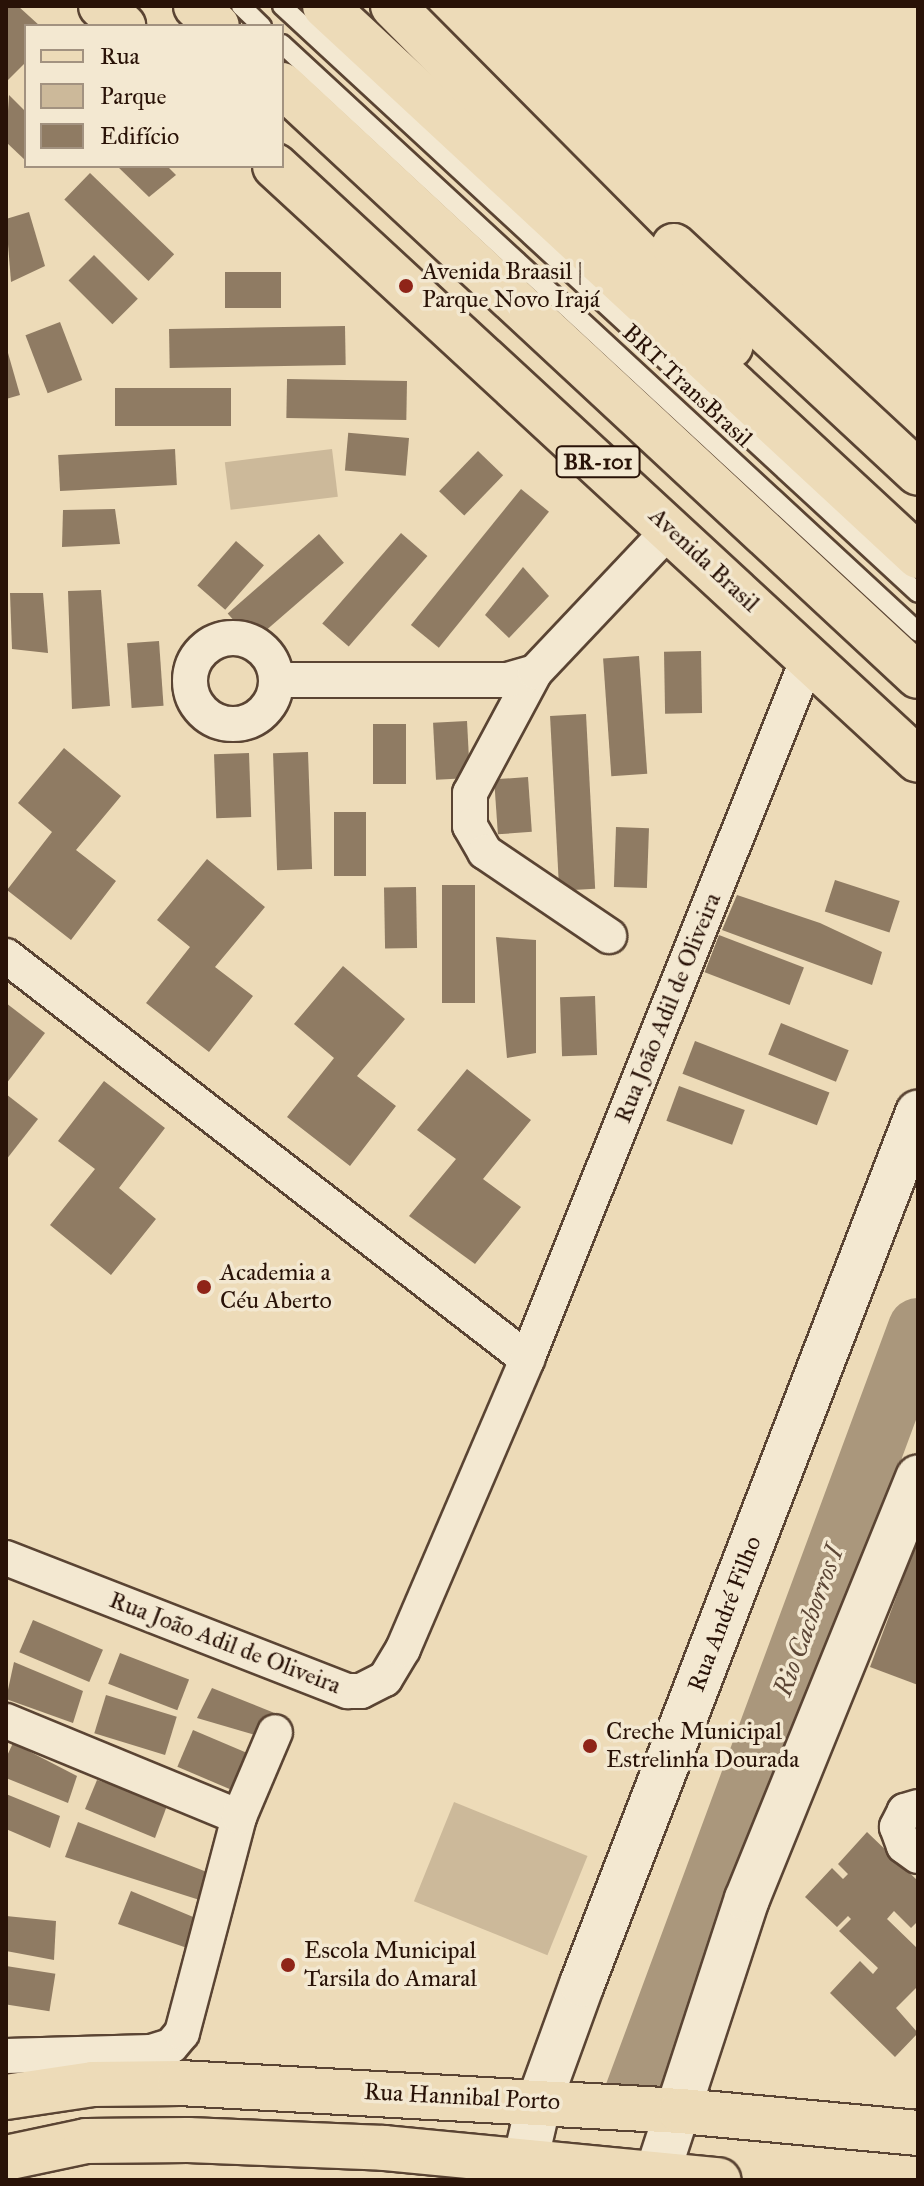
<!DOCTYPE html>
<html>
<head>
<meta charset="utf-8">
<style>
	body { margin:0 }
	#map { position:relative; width:924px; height:2186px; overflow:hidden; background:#eddbb8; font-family:"IM FELL Great Primer",serif }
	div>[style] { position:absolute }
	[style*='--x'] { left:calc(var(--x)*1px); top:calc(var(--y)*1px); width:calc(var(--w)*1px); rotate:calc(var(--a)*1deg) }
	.green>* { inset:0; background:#ccb99a; transform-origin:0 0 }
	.river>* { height:60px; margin:-30px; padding:0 30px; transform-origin:30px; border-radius:30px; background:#aa977c }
	.building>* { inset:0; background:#8f7b63; transform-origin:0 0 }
	.roads { filter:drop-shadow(2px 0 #5a4433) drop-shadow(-2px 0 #5a4433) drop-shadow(0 2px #5a4433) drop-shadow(0 -2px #5a4433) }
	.lane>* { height:18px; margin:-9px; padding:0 9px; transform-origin:9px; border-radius:9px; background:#f3e8d1 }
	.street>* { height:34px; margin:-17px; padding:0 17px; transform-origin:17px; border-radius:17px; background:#f3e8d1 }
	.street>.ring { margin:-17px; padding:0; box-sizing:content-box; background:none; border:34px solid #f3e8d1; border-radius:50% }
	.secondary>* { height:44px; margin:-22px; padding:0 22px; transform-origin:22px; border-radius:22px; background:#f3e8d1 }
	.primary>* { height:44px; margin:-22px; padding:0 22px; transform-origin:22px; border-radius:22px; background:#eddbb8 }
	.highway>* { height:44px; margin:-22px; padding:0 22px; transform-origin:22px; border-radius:22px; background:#eddbb8 }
	.dots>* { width:22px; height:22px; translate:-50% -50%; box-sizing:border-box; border:4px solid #f3e8d1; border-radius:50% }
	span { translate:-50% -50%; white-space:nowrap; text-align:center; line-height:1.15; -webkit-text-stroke:7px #f3e8d1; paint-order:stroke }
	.shield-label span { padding:2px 6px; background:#f3e8d1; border:2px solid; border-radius:6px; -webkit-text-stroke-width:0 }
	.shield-label { font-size:22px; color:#291207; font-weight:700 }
	.poi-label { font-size:24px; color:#291207 }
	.left { translate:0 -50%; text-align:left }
	.street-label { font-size:24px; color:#291207 }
	.water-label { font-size:26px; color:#5d4736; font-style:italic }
	.frame { position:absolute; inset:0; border:8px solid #291207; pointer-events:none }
	.legend { position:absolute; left:24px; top:24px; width:260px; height:144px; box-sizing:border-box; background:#f3e8d1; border:2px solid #a29280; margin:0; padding:10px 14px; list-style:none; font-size:24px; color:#291207 }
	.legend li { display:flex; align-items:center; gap:16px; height:40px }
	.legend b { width:40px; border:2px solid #a29280 }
</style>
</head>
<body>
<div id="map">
	<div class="green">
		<i style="left:332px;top:449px;width:48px;height:108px;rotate:83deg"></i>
		<i style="left:454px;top:1802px;width:144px;height:107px;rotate:22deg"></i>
	</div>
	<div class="river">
		<i style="--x:634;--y:2095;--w:818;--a:-69.68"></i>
	</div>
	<div class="building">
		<i style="clip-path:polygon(6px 6px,18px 6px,40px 26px,26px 26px,26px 62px,6px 82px)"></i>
		<i style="clip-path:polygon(9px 95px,26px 112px,26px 161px,6px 142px)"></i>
		<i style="clip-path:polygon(117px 166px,167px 166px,176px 175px,149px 197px)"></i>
		<i style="left:90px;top:173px;width:117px;height:37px;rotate:44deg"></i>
		<i style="clip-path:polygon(29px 212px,45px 266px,11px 282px,6px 219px)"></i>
		<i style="left:94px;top:255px;width:62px;height:36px;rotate:45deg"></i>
		<i style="left:225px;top:272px;width:56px;height:36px"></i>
		<i style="left:60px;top:322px;width:62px;height:37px;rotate:69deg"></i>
		<i style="left:345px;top:326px;width:39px;height:176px;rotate:89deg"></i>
		<i style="clip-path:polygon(6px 346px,20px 395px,6px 399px)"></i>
		<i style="left:407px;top:381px;width:39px;height:120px;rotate:91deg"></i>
		<i style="left:231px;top:388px;width:38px;height:116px;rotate:90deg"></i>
		<i style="left:409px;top:438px;width:38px;height:61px;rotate:95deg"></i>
		<i style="left:175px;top:449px;width:36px;height:117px;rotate:87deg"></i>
		<i style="left:478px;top:451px;width:35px;height:56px;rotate:44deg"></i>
		<i style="left:521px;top:489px;width:36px;height:175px;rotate:39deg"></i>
		<i style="clip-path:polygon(115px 509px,120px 544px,62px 547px,63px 510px)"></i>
		<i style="left:401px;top:533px;width:35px;height:120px;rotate:41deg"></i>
		<i style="left:319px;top:534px;width:38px;height:121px;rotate:49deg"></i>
		<i style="left:236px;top:541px;width:37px;height:59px;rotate:41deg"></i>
		<i style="clip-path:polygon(523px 567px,549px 596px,509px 638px,485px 615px)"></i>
		<i style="clip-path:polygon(101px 590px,110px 706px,72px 709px,68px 591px)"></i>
		<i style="clip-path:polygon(10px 593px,43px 593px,48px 653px,12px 649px)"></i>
		<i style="left:159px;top:641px;width:65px;height:32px;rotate:86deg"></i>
		<i style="left:701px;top:651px;width:62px;height:37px;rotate:89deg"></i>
		<i style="left:639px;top:656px;width:118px;height:36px;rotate:86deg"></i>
		<i style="left:586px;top:714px;width:175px;height:36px;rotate:87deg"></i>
		<i style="left:467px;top:721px;width:57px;height:34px;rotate:87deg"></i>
		<i style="left:373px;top:724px;width:33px;height:60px"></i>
		<i style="clip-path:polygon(64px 748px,121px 796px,76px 850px,116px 881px,71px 940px,7px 890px,52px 832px,18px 803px)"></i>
		<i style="left:308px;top:752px;width:117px;height:35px;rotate:88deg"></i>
		<i style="left:249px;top:753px;width:64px;height:35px;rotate:88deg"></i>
		<i style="left:528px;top:777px;width:55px;height:34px;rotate:86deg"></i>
		<i style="left:334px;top:812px;width:32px;height:64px"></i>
		<i style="left:616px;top:827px;width:33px;height:60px;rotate:2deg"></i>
		<i style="clip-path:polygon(207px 859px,265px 907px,215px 967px,253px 996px,209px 1052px,146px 1003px,190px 947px,157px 920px)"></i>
		<i style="left:835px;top:880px;width:68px;height:33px;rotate:18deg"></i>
		<i style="left:442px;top:885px;width:33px;height:118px"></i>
		<i style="left:416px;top:887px;width:61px;height:32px;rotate:89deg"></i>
		<i style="clip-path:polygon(737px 895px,820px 923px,882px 952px,872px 985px,722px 930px)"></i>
		<i style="left:719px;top:935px;width:91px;height:40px;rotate:21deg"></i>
		<i style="clip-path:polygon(496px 937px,536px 940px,536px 1053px,507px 1058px)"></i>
		<i style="clip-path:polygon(343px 966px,405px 1019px,357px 1076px,396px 1106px,350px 1166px,287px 1117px,334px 1058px,294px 1024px)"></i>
		<i style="left:595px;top:996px;width:59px;height:35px;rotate:88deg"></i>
		<i style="clip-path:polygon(6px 1003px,45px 1033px,6px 1084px)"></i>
		<i style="left:781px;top:1023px;width:73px;height:34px;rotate:22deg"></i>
		<i style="left:695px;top:1041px;width:144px;height:35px;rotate:21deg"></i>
		<i style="clip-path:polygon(467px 1069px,531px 1120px,483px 1179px,521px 1207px,475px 1264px,409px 1216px,456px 1159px,417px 1130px)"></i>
		<i style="clip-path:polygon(104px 1081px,165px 1128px,119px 1188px,156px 1219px,111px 1275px,50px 1225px,95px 1169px,58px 1141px)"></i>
		<i style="left:679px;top:1086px;width:70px;height:37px;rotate:20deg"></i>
		<i style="clip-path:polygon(6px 1094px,38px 1119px,6px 1160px)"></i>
		<i style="clip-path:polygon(918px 1539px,918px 1685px,870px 1667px)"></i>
		<i style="left:33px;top:1620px;width:76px;height:35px;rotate:23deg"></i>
		<i style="left:120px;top:1653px;width:74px;height:33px;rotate:21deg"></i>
		<i style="clip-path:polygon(14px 1662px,83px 1691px,73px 1723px,6px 1699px)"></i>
		<i style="clip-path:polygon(212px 1688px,277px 1714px,272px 1740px,197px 1718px)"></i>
		<i style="left:106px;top:1695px;width:74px;height:40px;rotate:17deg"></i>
		<i style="left:193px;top:1730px;width:72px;height:40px;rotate:23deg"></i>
		<i style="clip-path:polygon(13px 1743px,77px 1776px,68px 1803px,6px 1778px,6px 1758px)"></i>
		<i style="clip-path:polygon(97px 1780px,168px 1803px,155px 1838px,85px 1809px)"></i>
		<i style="clip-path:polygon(6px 1794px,60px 1816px,50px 1848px,6px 1829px)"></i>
		<i style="clip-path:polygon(78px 1822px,212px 1874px,209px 1903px,65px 1857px)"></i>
		<i style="clip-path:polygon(867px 1832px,918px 1881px,918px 1921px,911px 1928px,894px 1911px,887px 1919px,918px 1949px,918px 1986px,896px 2008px,918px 2033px,895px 2057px,830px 1993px,860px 1961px,873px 1974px,878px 1968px,839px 1931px,851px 1919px,848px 1916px,837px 1927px,805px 1897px,832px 1868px,843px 1879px,848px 1874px,838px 1864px)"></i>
		<i style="clip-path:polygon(131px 1891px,198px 1919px,190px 1949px,118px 1924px)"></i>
		<i style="clip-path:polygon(6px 1916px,56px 1921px,54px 1960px,6px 1951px)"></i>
		<i style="left:6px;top:1966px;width:50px;height:38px;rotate:9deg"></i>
	</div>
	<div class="roads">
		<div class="lane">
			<i style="--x:241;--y:6;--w:29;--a:44"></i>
			<i style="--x:282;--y:6;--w:865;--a:42.71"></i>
			<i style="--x:282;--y:44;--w:866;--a:42.75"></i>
		</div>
		<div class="street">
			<i class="ring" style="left:190px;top:638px;width:52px;height:52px"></i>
			<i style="--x:535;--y:672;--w:137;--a:118.2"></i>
			<i style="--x:470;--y:793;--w:33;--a:90"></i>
			<i style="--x:470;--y:826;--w:30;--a:60"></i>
			<i style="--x:485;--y:852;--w:150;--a:34.1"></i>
			<i style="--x:277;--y:680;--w:230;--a:0"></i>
			<i style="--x:507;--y:680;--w:29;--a:-16"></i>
			<i style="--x:535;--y:672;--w:197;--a:-46.6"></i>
			<i style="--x:6;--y:956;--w:659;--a:37.72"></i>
			<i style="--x:6;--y:1558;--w:367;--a:21.3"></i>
			<i style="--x:348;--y:1691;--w:13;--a:0"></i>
			<i style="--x:361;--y:1691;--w:27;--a:-27"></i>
			<i style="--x:385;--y:1679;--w:35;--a:-59"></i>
			<i style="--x:403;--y:1649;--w:315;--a:-66.8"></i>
			<i style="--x:527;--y:1359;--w:757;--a:-68.14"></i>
			<i style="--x:6;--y:1721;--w:252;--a:22.4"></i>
			<i style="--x:918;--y:1807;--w:14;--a:163"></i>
			<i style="--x:905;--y:1811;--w:18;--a:117"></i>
			<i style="--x:897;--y:1827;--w:20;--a:70"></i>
			<i style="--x:904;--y:1846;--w:17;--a:36"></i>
			<i style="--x:6;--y:2056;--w:145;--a:-1.6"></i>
			<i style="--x:151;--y:2052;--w:21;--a:-17"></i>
			<i style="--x:171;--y:2046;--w:17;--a:-50"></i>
			<i style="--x:182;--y:2033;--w:223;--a:-75.2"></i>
			<i style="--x:239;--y:1817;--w:92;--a:-67"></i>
		</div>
		<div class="secondary">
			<i style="--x:525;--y:2162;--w:62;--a:-76.9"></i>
			<i style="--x:539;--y:2102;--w:126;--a:-70"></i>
			<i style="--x:582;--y:1984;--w:934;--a:-68.91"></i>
			<i style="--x:657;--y:2174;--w:289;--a:-71.9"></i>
			<i style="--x:747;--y:1899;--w:455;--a:-67.9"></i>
		</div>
		<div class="primary">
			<i style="--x:6;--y:2097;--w:88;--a:-8.5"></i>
			<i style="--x:93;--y:2084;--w:87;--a:-0.7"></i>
			<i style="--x:180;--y:2083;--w:502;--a:3.2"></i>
			<i style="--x:681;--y:2111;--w:238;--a:5.3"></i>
			<i style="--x:6;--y:2158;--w:82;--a:-12"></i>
			<i style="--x:86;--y:2141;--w:102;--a:-0.6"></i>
			<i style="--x:188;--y:2140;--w:196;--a:2.3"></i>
			<i style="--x:384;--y:2148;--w:336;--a:5.5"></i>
		</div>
		<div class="highway">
			<i style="--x:101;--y:6;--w:30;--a:42"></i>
			<i style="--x:196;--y:6;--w:29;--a:44"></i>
			<i style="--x:325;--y:6;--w:809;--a:42.85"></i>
			<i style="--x:393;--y:6;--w:479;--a:45.2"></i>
			<i style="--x:282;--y:85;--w:868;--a:42.9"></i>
			<i style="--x:275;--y:166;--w:875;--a:42.73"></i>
			<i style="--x:674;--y:246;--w:333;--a:42.9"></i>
		</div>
	</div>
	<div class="dots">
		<i style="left:406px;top:286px;background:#8f2418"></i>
		<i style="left:204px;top:1287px;background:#8f2418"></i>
		<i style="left:590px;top:1746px;background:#8f2418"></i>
		<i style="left:288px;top:1965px;background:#8f2418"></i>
	</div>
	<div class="shield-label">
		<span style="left:598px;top:462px">BR-101</span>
	</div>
	<div class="poi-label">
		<span class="left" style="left:422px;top:286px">Avenida Braasil |<br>Parque Novo Irajá</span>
		<span class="left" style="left:220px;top:1287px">Academia a<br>Céu Aberto</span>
		<span class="left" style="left:606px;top:1746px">Creche Municipal<br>Estrelinha Dourada</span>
		<span class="left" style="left:304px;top:1965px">Escola Municipal<br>Tarsila do Amaral</span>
	</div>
	<div class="street-label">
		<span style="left:687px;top:386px;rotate:43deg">BRT TransBrasil</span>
		<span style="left:704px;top:560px;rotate:43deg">Avenida Brasil</span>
		<span style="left:668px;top:1008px;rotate:-68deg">Rua João Adil de Oliveira</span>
		<span style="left:725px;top:1614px;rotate:-69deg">Rua André Filho</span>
		<span style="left:225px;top:1643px;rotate:21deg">Rua João Adil de Oliveira</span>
		<span style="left:462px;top:2097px;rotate:3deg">Rua Hannibal Porto</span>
	</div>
	<div class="water-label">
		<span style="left:809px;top:1621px;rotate:-70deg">Rio Cachorros I</span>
	</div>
	<div class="frame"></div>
	<ul class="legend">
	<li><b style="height:10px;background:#eddbb8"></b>Rua</li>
	<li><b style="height:22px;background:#ccb99a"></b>Parque</li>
	<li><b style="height:22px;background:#8f7b63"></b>Edifício</li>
	</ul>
</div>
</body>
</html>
